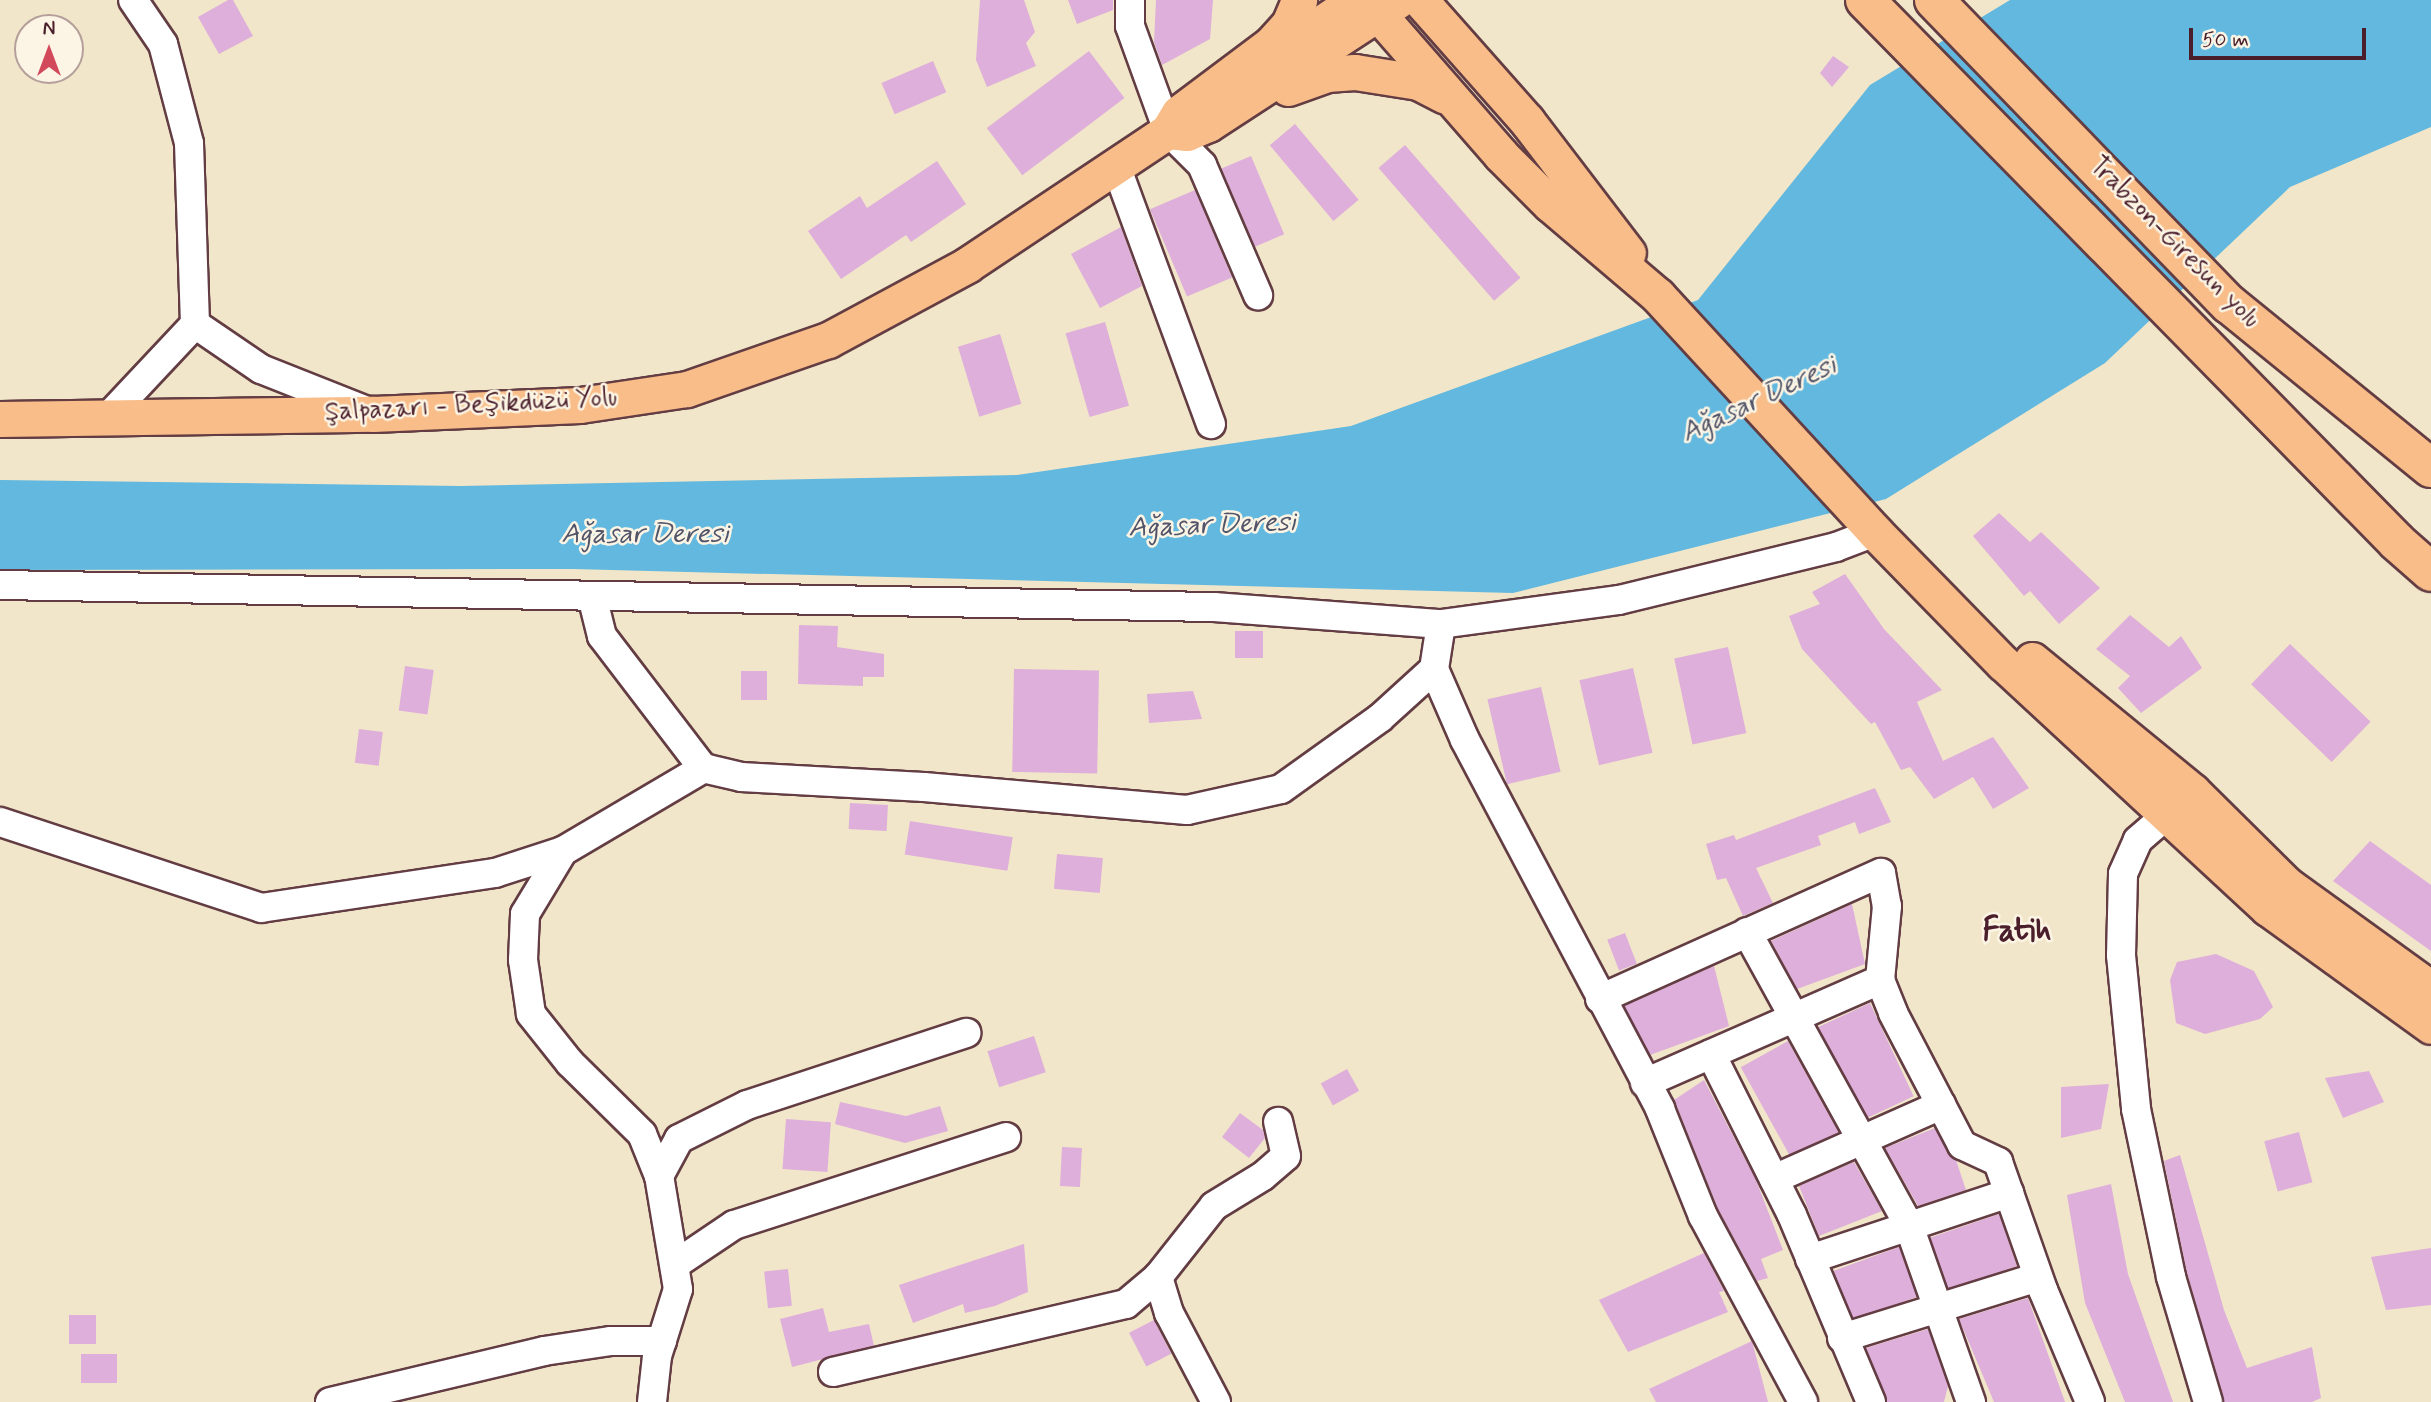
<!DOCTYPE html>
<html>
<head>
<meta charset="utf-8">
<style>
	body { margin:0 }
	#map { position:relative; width:2431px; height:1402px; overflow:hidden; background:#f1e6c9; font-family:Mynerve,sans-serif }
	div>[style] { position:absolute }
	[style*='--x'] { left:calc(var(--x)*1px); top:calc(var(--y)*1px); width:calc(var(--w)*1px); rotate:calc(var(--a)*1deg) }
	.water>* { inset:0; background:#62b8de }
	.building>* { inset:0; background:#deafda; transform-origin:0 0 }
	.roads { filter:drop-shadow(2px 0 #633d43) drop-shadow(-2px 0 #633d43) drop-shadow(0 2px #633d43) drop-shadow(0 -2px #633d43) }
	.minor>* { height:28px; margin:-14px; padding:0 14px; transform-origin:14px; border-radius:14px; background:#fff }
	.major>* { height:35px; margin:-17.5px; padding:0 17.5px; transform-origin:17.5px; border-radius:17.5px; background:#f8bd88 }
	.highway>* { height:38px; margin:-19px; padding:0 19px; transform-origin:19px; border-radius:19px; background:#f8bd88 }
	span { translate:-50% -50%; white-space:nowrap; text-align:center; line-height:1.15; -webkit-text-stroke:5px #fcf5e5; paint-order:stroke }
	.street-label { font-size:26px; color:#4a1f2b }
	.water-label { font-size:28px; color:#52556a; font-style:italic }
	.district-label { font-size:33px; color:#4a1f2b; font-weight:700 }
	.north { position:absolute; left:14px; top:14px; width:70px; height:70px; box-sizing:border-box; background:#fcf5e5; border:2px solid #b59f9b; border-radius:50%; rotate:0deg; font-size:19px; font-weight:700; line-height:28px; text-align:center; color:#4a1f2b }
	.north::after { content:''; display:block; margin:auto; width:24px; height:32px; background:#d1495b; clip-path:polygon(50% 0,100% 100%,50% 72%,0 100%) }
	.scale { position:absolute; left:2189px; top:28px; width:177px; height:32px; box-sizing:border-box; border:4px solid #4a1f2b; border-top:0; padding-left:9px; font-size:21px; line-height:24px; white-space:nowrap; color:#4a1f2b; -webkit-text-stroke:5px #fcf5e5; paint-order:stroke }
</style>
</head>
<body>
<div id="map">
	<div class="water">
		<i style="clip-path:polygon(2010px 0,2431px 0,2431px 127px,2290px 187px,2105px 363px,1886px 499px,1513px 593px,573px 569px,0 570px,0 480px,461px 486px,1017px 475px,1351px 426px,1698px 300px,1870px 85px)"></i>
	</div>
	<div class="building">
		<i style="clip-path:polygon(228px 0,233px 0,253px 36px,219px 54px,198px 17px)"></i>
		<i style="clip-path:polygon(980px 0,1024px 0,1035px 32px,1026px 43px,1036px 66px,987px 87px,976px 60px)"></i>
		<i style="clip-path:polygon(1068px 0,1113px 0,1113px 10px,1077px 24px)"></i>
		<i style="clip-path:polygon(1156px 0,1213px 0,1210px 39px,1162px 65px,1154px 42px)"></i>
		<i style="left:1089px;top:51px;width:59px;height:128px;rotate:53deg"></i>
		<i style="clip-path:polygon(1833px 56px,1849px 67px,1832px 87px,1820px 73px)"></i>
		<i style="left:933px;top:61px;width:34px;height:56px;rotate:67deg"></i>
		<i style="left:1295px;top:124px;width:99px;height:33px;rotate:50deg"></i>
		<i style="left:1405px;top:145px;width:176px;height:35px;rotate:49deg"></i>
		<i style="left:1251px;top:156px;width:85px;height:32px;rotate:67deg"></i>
		<i style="clip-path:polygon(937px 161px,966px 204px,911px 242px,906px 235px,841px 279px,808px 231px,860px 196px,867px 208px)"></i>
		<i style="left:1195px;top:190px;width:95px;height:49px;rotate:67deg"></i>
		<i style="clip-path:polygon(1121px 227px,1142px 286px,1100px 308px,1071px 254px)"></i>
		<i style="left:1105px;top:322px;width:87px;height:41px;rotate:74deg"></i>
		<i style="left:1000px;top:334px;width:73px;height:44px;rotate:73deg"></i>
		<i style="clip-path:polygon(1999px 513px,2030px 542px,2041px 532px,2100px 588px,2059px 624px,2030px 591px,2024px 596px,1973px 536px)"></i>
		<i style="clip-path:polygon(1845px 574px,1884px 629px,1942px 690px,1917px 702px,1943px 761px,1993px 737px,2029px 788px,1993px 809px,1973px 777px,1934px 799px,1910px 767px,1901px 770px,1875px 722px,1871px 724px,1802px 649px,1789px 616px,1820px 604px,1812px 592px)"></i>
		<i style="clip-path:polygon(2130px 615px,2169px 647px,2181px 636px,2202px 668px,2141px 713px,2118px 688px,2130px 676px,2096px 649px)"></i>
		<i style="clip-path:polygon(799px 625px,838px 626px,837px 647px,884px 654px,884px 677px,863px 677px,863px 686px,798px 684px)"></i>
		<i style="left:1235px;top:631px;width:28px;height:27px"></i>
		<i style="left:2290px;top:644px;width:112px;height:56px;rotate:44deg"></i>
		<i style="left:1728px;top:647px;width:88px;height:55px;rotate:78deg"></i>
		<i style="left:405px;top:666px;width:29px;height:45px;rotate:8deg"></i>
		<i style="left:1633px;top:668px;width:87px;height:55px;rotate:77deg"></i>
		<i style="left:1014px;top:669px;width:85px;height:103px;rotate:1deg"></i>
		<i style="left:741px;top:671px;width:26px;height:29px"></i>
		<i style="left:1541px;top:687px;width:87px;height:55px;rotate:77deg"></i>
		<i style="clip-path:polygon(1193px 691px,1202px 719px,1149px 723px,1147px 694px)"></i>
		<i style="left:359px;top:729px;width:24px;height:34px;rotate:7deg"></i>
		<i style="clip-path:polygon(1875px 788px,1891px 822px,1859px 834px,1855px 822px,1818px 836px,1821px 845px,1756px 868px,1773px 903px,1743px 916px,1726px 878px,1717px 880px,1706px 844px,1734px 835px,1736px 840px)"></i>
		<i style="left:850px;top:803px;width:38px;height:26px;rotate:3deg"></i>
		<i style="left:910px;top:821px;width:104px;height:34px;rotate:9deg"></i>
		<i style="clip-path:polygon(2370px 841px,2431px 885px,2431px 951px,2333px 881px)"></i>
		<i style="left:1057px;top:854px;width:46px;height:35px;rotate:5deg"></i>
		<i style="clip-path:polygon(1852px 904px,1865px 964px,1797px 989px,1771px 941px)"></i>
		<i style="left:1625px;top:933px;width:33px;height:19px;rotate:69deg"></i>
		<i style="clip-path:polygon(2216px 954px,2254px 971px,2273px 1007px,2260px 1019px,2205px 1034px,2176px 1023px,2170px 980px,2177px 962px)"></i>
		<i style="clip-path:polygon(1714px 966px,1729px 1026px,1650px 1055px,1624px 1006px)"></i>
		<i style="left:1870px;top:1003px;width:103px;height:57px;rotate:65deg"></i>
		<i style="left:1034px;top:1036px;width:38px;height:49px;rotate:72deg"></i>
		<i style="left:1788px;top:1041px;width:104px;height:54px;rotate:61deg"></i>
		<i style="left:1347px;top:1069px;width:25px;height:30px;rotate:61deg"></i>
		<i style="clip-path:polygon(2369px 1071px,2384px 1102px,2343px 1118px,2325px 1078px)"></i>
		<i style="clip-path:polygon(1704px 1080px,1756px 1180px,1783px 1250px,1761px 1259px,1768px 1278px,1757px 1281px,1718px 1209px,1674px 1100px)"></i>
		<i style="clip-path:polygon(2109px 1084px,2101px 1129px,2061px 1138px,2061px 1087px)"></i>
		<i style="clip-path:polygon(840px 1102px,906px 1116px,940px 1106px,948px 1131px,905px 1143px,835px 1124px)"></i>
		<i style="clip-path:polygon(1240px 1113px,1263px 1130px,1265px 1138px,1249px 1158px,1222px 1137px)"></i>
		<i style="left:786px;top:1119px;width:45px;height:50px;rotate:4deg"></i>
		<i style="clip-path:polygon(1935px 1128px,1956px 1160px,1966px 1190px,1918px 1206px,1885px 1148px)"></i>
		<i style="left:2299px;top:1132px;width:52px;height:36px;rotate:75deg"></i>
		<i style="left:1062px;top:1147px;width:20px;height:39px;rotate:3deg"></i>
		<i style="clip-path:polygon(2180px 1155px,2224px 1310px,2247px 1368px,2312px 1347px,2321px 1398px,2312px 1402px,2224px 1402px,2187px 1273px,2164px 1161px)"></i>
		<i style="clip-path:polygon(1854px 1162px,1882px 1211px,1819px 1236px,1799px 1186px)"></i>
		<i style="clip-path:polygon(2111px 1184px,2128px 1274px,2173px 1402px,2125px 1402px,2085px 1303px,2067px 1195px)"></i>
		<i style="left:1999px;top:1214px;width:55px;height:73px;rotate:71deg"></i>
		<i style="clip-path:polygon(1024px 1244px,1028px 1292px,995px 1306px,965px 1313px,963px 1304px,913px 1323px,899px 1285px)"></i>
		<i style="left:1899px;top:1247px;width:53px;height:70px;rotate:70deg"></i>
		<i style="clip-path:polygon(2431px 1248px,2431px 1305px,2386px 1310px,2371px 1257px)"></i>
		<i style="clip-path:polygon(1704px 1253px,1724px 1291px,1719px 1292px,1728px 1312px,1628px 1352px,1599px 1300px)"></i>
		<i style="left:788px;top:1269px;width:37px;height:24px;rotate:84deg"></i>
		<i style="clip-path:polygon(2028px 1298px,2065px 1402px,1994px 1402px,1959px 1319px)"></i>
		<i style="clip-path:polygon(823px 1308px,829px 1332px,869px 1324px,874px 1346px,792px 1367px,780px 1319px)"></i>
		<i style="left:96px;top:1315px;width:29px;height:27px;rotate:90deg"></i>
		<i style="left:1154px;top:1320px;width:38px;height:28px;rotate:63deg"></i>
		<i style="clip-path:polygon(1928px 1329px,1948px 1386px,1944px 1402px,1887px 1402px,1866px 1348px)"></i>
		<i style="clip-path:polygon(1752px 1341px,1768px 1402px,1656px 1402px,1649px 1389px)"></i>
		<i style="left:81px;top:1354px;width:36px;height:29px"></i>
	</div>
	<div class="roads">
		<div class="minor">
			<i style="--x:1130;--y:0;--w:26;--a:90"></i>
			<i style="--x:1130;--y:26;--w:112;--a:70.1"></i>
			<i style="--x:1168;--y:131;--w:48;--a:45"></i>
			<i style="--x:1202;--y:165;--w:142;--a:66.7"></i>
			<i style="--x:1116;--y:166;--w:275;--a:69.8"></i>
			<i style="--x:195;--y:324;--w:80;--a:34.3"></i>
			<i style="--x:261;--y:369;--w:114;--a:21.6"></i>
			<i style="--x:105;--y:420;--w:132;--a:-46.8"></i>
			<i style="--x:195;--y:324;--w:181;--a:-91.9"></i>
			<i style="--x:189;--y:143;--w:102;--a:-104.7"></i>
			<i style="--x:163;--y:44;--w:53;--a:-124.3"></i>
			<i style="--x:0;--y:585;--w:1214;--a:1.04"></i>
			<i style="--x:1214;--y:607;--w:228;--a:4.3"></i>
			<i style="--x:1441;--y:624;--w:180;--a:-7.7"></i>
			<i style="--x:1619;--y:600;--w:223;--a:-13.7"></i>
			<i style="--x:1836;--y:547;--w:42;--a:-21"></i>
			<i style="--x:592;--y:596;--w:41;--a:76"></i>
			<i style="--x:602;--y:636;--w:166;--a:52.6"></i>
			<i style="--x:703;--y:768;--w:39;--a:13"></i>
			<i style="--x:741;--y:777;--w:183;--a:3.1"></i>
			<i style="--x:924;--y:787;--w:264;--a:5"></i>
			<i style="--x:1187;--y:810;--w:96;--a:-12.6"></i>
			<i style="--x:1281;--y:789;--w:122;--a:-35.6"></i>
			<i style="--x:1380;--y:718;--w:73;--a:-42.2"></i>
			<i style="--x:1441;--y:624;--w:46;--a:98.8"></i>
			<i style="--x:1434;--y:669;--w:77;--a:66.4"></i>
			<i style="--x:1465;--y:740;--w:417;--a:62.1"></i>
			<i style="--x:1660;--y:1109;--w:115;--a:68.1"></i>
			<i style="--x:1703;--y:1216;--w:211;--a:61.7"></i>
			<i style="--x:2183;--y:801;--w:60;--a:139.1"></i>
			<i style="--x:2138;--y:840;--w:37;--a:114"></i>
			<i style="--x:2123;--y:874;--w:81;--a:91.4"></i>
			<i style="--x:2121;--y:955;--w:155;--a:84.4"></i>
			<i style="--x:2136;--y:1109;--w:172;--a:78.2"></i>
			<i style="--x:2171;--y:1277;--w:130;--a:73.5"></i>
			<i style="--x:0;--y:822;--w:275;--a:18.2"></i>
			<i style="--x:261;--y:908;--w:237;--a:-8.5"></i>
			<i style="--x:495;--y:873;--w:71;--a:-17.9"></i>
			<i style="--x:1747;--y:932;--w:336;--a:61.1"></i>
			<i style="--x:1909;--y:1226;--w:187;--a:70.6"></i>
			<i style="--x:1600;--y:999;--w:308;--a:-24.2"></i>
			<i style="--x:1881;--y:873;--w:34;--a:80"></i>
			<i style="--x:1887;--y:906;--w:74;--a:95.4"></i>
			<i style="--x:1880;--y:980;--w:35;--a:68"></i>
			<i style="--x:1893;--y:1013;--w:149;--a:62.4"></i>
			<i style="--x:1962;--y:1145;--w:40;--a:25"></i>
			<i style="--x:1998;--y:1162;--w:136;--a:70.6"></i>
			<i style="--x:2043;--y:1290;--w:121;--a:67.2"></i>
			<i style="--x:1711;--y:1054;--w:180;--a:63.3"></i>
			<i style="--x:1792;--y:1215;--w:203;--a:67.1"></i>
			<i style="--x:1645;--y:1083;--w:257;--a:-23.7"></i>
			<i style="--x:659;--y:1176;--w:42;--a:-61.6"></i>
			<i style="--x:679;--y:1139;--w:76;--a:-26.6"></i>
			<i style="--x:747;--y:1105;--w:231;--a:-18.2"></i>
			<i style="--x:1774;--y:1179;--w:183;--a:-23.9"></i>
			<i style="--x:1810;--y:1259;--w:210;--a:-18.3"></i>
			<i style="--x:676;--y:1264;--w:70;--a:-33.9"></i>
			<i style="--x:734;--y:1225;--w:286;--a:-17.9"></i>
			<i style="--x:1842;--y:1338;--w:205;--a:-17.3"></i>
			<i style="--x:833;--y:1372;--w:301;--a:-13.1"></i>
			<i style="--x:1126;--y:1304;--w:42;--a:-40.2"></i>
			<i style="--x:330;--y:1402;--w:220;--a:-13.4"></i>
			<i style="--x:544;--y:1351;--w:68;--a:-8.5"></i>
			<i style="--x:611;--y:1341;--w:51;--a:0"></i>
			<i style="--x:652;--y:1402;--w:46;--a:-83.8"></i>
			<i style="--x:657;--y:1356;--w:70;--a:-72.6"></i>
			<i style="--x:678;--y:1289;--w:115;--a:-99.5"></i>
			<i style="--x:659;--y:1176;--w:45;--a:-112"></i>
			<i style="--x:642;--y:1134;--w:101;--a:-135.4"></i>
			<i style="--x:570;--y:1063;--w:63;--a:-128.5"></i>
			<i style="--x:531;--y:1014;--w:55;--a:-98.4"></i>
			<i style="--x:523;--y:960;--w:46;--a:-87.5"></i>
			<i style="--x:525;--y:914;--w:74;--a:-58.9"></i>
			<i style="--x:563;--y:851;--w:164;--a:-30.5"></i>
			<i style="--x:1216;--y:1402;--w:101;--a:-117.8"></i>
			<i style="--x:1169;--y:1313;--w:38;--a:-107"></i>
			<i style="--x:1158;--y:1277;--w:90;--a:-51.7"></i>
			<i style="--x:1214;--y:1206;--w:57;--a:-31.5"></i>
			<i style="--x:1263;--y:1176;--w:30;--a:-41"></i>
			<i style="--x:1286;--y:1156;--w:35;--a:-103"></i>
		</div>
		<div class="major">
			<i style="--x:1366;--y:0;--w:206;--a:48.9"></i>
			<i style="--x:1501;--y:155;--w:69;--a:45"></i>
			<i style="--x:1550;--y:204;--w:142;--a:40.4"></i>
			<i style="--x:1658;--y:296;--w:321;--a:47.4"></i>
			<i style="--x:1875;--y:532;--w:183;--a:45.7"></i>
			<i style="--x:2003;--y:663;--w:361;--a:42.8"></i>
			<i style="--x:2268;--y:908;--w:201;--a:35.9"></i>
			<i style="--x:1420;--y:0;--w:162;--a:48.5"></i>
			<i style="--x:1527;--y:121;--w:166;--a:52.6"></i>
			<i style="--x:1295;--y:41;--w:73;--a:-33.9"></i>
			<i style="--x:1288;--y:88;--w:41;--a:-19.7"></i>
			<i style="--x:1327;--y:74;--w:28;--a:-4"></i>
			<i style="--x:1355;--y:72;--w:64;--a:9"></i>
			<i style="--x:1418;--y:82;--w:30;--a:27"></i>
			<i style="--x:1168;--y:131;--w:19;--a:6"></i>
			<i style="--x:1187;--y:133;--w:23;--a:-23"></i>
			<i style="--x:1208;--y:124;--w:227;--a:-33.1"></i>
			<i style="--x:0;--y:419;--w:373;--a:-0.8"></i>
			<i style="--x:373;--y:414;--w:207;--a:-2.5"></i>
			<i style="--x:580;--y:405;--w:108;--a:-8.5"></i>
			<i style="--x:687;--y:389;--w:149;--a:-19.2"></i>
			<i style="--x:828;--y:340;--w:158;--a:-28.3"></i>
			<i style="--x:967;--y:265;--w:242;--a:-33.7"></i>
			<i style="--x:1168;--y:131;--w:21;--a:-59"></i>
			<i style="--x:1179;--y:113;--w:115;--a:-36.9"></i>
			<i style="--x:1271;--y:44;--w:27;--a:-48"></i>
			<i style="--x:1289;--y:24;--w:26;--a:-67"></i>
			<i style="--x:2032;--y:660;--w:208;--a:39.3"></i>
			<i style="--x:2193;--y:792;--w:132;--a:44.7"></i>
			<i style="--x:2287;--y:885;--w:178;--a:35.8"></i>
		</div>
		<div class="highway">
			<i style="--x:1865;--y:0;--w:759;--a:45.53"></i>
			<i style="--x:2397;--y:542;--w:45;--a:41.4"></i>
			<i style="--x:1934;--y:0;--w:424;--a:45.9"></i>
			<i style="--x:2229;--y:304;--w:260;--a:39.1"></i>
		</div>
	</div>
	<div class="street-label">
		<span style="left:2174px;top:243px;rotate:45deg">Trabzon-Giresun yolu</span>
		<span style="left:471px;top:406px;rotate:-3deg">Şalpazarı - Beşikdüzü Yolu</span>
	</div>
	<div class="water-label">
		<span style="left:1759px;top:400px;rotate:-25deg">Ağasar Deresi</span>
		<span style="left:1212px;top:526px;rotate:-2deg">Ağasar Deresi</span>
		<span style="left:645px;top:535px">Ağasar Deresi</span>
	</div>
	<div class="district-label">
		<span style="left:2017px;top:932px">Fatih</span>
	</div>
	<div class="north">N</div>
	<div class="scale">50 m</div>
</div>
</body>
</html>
